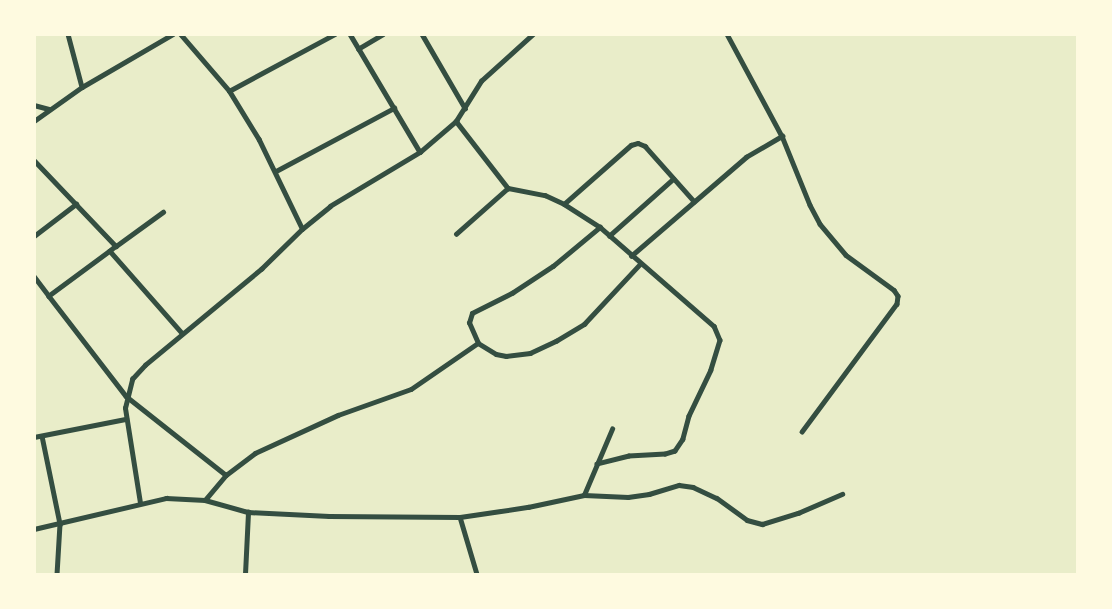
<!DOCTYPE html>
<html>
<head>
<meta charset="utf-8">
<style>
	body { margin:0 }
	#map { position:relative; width:1112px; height:609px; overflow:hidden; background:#e9edc9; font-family:"Public Sans",sans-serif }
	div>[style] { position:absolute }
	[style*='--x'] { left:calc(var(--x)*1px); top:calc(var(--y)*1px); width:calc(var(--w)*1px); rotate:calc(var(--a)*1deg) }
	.minor>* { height:4.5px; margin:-2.25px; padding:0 2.25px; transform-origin:2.25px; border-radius:2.25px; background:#344e41 }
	span { translate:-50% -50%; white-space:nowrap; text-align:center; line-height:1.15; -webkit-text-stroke:5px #fefae0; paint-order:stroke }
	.frame { position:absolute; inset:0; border:36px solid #fefae0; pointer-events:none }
</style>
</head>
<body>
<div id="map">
	<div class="minor">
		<i style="--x:68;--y:34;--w:55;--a:75.2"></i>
		<i style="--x:350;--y:34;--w:137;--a:59.3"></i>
		<i style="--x:422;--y:34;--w:86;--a:59.8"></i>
		<i style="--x:727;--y:34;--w:116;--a:61.7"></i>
		<i style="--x:782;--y:136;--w:74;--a:67.9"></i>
		<i style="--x:810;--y:205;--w:21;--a:62"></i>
		<i style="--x:820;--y:224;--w:40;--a:50"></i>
		<i style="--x:846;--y:255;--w:59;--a:36.1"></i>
		<i style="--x:894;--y:290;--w:7;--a:56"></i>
		<i style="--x:898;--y:296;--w:8;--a:97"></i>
		<i style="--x:897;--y:304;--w:159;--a:126.6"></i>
		<i style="--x:358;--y:49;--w:29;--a:-31"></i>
		<i style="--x:229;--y:91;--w:120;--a:-28.3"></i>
		<i style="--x:34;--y:105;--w:16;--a:15"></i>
		<i style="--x:34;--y:121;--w:59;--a:-35.3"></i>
		<i style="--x:82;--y:87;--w:105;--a:-30.2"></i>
		<i style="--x:456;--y:121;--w:47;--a:-58"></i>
		<i style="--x:481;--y:81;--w:70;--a:-42.1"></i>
		<i style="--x:34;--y:160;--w:119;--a:46.4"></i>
		<i style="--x:116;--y:246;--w:8;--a:140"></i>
		<i style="--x:110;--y:251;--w:109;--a:48.7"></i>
		<i style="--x:276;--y:171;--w:134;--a:-28.1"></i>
		<i style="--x:564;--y:204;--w:89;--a:-41.4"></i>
		<i style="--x:631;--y:145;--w:7;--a:-16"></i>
		<i style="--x:638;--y:143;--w:8;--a:23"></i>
		<i style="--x:645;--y:146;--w:74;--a:48.3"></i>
		<i style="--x:302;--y:229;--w:36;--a:-39"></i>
		<i style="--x:330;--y:206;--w:105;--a:-31"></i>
		<i style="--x:420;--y:152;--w:48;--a:-40.7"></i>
		<i style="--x:456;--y:121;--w:85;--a:52.2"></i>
		<i style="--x:508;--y:188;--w:38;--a:11"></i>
		<i style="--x:545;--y:195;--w:21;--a:25"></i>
		<i style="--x:564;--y:204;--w:43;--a:32.6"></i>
		<i style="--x:600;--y:227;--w:151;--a:41"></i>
		<i style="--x:714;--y:326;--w:15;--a:67"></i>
		<i style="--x:720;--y:340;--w:31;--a:107"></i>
		<i style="--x:711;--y:370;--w:51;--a:115.6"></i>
		<i style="--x:689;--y:416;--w:24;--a:105"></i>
		<i style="--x:683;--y:439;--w:14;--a:124"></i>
		<i style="--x:675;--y:451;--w:10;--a:163"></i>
		<i style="--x:665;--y:454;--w:36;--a:177"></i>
		<i style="--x:629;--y:456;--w:33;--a:166"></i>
		<i style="--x:456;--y:234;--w:69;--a:-41.5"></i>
		<i style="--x:34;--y:236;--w:53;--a:-37.3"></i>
		<i style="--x:609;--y:236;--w:86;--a:-41.7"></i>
		<i style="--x:116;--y:246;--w:58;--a:-35.9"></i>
		<i style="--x:110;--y:251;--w:76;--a:143.6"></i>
		<i style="--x:49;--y:296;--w:126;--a:52.4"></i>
		<i style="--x:126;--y:396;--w:127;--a:38.3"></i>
		<i style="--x:631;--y:256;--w:152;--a:-40.7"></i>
		<i style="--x:746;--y:157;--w:42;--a:-30.3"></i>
		<i style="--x:34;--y:276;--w:25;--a:53"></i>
		<i style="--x:478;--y:343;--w:22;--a:-114"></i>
		<i style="--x:469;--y:323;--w:10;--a:-73"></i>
		<i style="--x:472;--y:313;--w:45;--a:-26.6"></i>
		<i style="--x:512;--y:293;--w:49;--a:-33.4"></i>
		<i style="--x:553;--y:266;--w:61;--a:-39.7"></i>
		<i style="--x:42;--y:436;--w:90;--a:78.4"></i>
		<i style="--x:60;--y:524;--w:50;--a:93.4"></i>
		<i style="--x:34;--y:437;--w:94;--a:-11.1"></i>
		<i style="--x:584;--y:495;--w:44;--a:2.6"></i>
		<i style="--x:628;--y:497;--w:21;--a:-8"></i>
		<i style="--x:649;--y:494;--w:31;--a:-17"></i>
		<i style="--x:679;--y:485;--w:14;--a:8"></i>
		<i style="--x:693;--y:487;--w:26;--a:25"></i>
		<i style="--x:717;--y:498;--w:37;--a:36"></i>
		<i style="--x:747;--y:520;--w:16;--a:15"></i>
		<i style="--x:762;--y:524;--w:38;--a:-17"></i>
		<i style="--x:798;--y:513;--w:48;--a:-23.4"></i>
		<i style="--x:205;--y:500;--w:33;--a:-50"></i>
		<i style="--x:226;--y:475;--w:36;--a:-37"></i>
		<i style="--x:255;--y:453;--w:91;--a:-24.6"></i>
		<i style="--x:338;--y:415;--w:77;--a:-19.6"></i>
		<i style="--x:411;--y:389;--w:81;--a:-34.5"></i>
		<i style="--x:478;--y:343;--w:21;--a:31"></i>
		<i style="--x:496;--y:354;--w:10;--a:11"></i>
		<i style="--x:506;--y:356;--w:24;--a:-7"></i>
		<i style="--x:530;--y:353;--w:29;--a:-25"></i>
		<i style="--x:556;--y:341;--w:33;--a:-31"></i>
		<i style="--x:584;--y:324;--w:82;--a:-47"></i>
		<i style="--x:140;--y:503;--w:96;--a:-99"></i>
		<i style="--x:125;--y:408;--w:30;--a:-76"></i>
		<i style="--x:132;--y:379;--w:19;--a:-47"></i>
		<i style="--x:145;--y:365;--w:151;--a:-39.6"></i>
		<i style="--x:261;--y:269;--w:57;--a:-44.3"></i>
		<i style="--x:302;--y:229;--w:99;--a:-115.8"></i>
		<i style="--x:259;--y:140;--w:57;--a:-121.5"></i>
		<i style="--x:229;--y:91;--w:75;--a:-130.7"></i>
		<i style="--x:460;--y:517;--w:59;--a:73.4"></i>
		<i style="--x:34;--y:529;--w:136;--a:-13.2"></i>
		<i style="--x:166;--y:498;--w:39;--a:3"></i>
		<i style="--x:205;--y:500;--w:45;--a:15.6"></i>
		<i style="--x:248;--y:512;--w:81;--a:2.8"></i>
		<i style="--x:329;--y:516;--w:131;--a:0.4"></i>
		<i style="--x:460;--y:517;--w:69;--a:-8.4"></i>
		<i style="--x:528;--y:507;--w:57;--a:-12.1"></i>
		<i style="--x:584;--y:495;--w:72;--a:-67"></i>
		<i style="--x:245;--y:574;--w:62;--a:-87.2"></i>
	</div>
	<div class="frame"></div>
</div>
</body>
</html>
